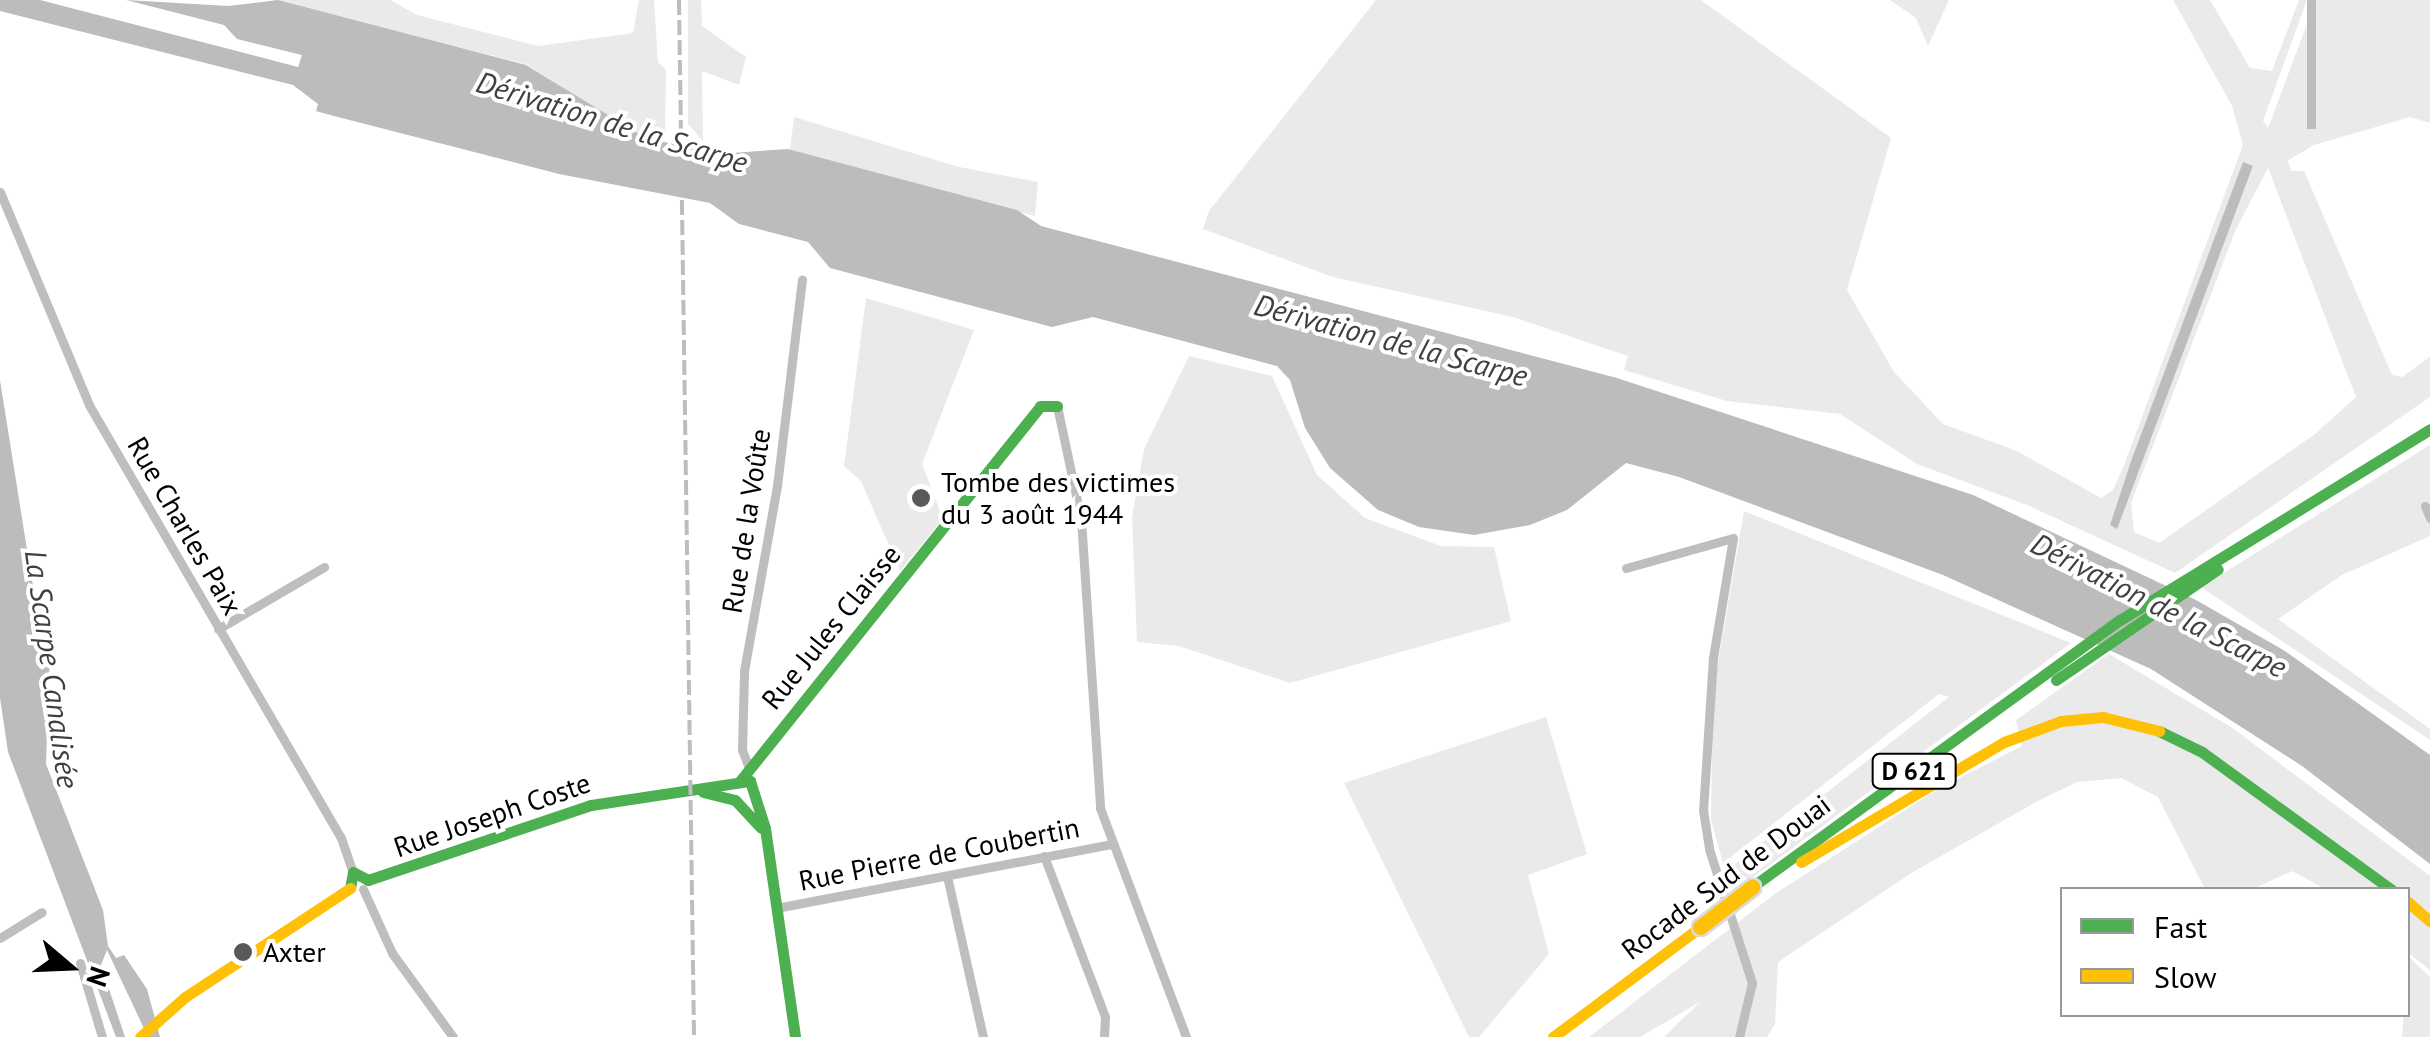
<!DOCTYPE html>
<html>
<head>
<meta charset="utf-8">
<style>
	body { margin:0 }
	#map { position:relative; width:2430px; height:1037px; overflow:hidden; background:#fff; font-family:"PT Sans",sans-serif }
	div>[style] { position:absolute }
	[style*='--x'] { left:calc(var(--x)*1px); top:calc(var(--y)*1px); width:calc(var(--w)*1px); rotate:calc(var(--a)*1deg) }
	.green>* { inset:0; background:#eaeaea }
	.water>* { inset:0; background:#bcbcbc; transform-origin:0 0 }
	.street>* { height:9px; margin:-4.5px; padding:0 4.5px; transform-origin:4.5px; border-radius:4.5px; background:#bebebe }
	.fast>* { height:11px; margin:-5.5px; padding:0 5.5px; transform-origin:5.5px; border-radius:5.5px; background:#4caf50 }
	.slow>* { height:11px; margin:-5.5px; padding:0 5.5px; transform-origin:5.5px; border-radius:5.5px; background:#ffc107 }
	.rail>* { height:4px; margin-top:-2px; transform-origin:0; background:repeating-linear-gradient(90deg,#bdbdbd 0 15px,transparent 0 20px) }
	.bridges { filter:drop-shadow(2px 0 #dbdbdb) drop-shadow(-2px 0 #dbdbdb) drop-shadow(0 2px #dbdbdb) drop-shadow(0 -2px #dbdbdb) }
	.slow-bridge>* { height:15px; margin:-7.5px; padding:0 7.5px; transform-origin:7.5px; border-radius:7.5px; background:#ffc107 }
	.dots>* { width:28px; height:28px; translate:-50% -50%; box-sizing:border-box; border:5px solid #fff; border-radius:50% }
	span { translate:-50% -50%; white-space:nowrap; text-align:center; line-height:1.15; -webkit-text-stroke:8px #fff; paint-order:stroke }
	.shield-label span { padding:2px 8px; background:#fff; border:2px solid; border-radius:8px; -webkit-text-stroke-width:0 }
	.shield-label { font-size:25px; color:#000; font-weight:700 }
	.poi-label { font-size:28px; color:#000 }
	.left { translate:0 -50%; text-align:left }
	.street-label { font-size:28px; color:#000 }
	.water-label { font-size:30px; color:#404040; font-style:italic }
	.legend { position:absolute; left:2060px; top:887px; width:350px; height:130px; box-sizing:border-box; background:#fff; border:2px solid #999; margin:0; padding:12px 18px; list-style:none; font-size:30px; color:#000 }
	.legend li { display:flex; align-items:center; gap:20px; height:50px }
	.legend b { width:50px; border:2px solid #999 }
	.north { position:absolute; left:20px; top:917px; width:100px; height:100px; -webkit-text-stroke:8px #fff; paint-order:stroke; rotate:109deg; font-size:28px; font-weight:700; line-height:40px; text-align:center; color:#000 }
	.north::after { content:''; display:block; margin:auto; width:35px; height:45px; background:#000; clip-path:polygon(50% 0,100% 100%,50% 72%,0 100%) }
</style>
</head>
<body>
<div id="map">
	<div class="green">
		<i style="clip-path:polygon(272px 0,390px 0,417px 15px,538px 46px,633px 33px,639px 0,654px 0,658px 62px,666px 70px,665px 133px,642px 127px,642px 137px,526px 64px)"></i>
		<i style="clip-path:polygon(688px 0,701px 0,702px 26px,746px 57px,739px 85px,702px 71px,703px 141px,688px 124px)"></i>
		<i style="clip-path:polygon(evenodd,1376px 0,1701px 0,1891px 138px,1847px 290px,1894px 372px,1943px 424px,2017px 451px,2101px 498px,2113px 490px,2123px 468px,2243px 145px,2232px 106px,2173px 0,2210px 0,2250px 68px,2272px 71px,2299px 0,2307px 0,2263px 121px,2268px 128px,2316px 0,2430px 0,2430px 123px,2410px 117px,2314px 145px,2287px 161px,2292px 171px,2304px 171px,2392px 375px,2402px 377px,2430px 357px,2430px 397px,2175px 573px,2027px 505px,1917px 464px,1840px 414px,1727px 401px,1624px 370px,1628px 356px,1513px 317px,1333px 277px,1203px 229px,1209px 211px,1376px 0,2243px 163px,2253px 167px,2116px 528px,2110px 525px,2131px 461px,2243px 163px,1376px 0,2268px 168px,2356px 397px,2315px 434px,2159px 543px,2134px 532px,2131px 503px,2236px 229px,2268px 168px)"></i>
		<i style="clip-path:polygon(1890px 0,1949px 0,1928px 46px,1916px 18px)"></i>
		<i style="clip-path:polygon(794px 117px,959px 167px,1038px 182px,1035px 216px,790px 150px)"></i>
		<i style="clip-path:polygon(866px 298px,974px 330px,922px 464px,943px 519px,900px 571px,861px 481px,844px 466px)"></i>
		<i style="clip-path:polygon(1189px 356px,1272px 376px,1317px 475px,1365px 518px,1441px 546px,1494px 547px,1511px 621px,1290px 683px,1179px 646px,1137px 642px,1132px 517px,1144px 449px)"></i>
		<i style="clip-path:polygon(2430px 445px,2430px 536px,2342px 575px,2278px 619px,2430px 729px,2430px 740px,2201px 587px)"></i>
		<i style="clip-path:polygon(1744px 511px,2071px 643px,1745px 883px,1730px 868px,1949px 697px,1939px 694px,1723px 863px,1711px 820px,1713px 691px)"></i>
		<i style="clip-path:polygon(2109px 654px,2231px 727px,2430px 876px,2430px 970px,2408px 953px,2408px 890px,2325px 889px,2292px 871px,2253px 889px,2205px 889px,2158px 797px,2121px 778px,2077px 782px,2036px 802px,1913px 872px,1778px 962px,1775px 1024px,1767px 1037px,1664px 1037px,1700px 1002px,1640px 1037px,1589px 1037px,1776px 893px,1938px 789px,2022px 746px,2016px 720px)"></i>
		<i style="clip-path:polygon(1546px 717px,1587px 854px,1528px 875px,1549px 954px,1479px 1037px,1469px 1037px,1344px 783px)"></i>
		<i style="clip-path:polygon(2408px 956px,2430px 977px,2430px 1037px,2402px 1037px)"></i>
	</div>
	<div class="water">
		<i style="clip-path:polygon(0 0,40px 0,298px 67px,302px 55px,237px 39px,224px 25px,126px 0,228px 6px,278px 0,526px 65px,644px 137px,715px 154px,788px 149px,1017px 210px,1041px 226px,1617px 378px,1973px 495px,2196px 600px,2285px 651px,2430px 755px,2430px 864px,2302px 766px,2151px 669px,1943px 575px,1679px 477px,1626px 463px,1567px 510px,1530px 525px,1474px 535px,1419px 527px,1378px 510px,1330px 468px,1305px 428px,1290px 380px,1277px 366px,1093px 317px,1052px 327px,830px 268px,808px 242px,739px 224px,710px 203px,559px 174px,334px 116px,316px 111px,318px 104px,293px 85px,0 11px)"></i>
		<i style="left:2307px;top:0;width:9px;height:129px"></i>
		<i style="clip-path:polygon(2243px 162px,2253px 166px,2117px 529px,2110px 525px,2131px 461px)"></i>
		<i style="clip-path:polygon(0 380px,32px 581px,50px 651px,46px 764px,103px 910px,108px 946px,116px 958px,124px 955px,147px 989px,160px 1037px,148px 1037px,107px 950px,101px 965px,125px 1037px,116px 1037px,8px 752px,0 698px)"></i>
	</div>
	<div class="street">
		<i style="--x:0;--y:192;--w:231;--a:67.3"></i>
		<i style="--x:89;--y:405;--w:501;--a:59.8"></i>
		<i style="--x:341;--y:838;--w:36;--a:71"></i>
		<i style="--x:1057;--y:406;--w:116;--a:78"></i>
		<i style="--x:1081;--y:519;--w:290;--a:86.2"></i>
		<i style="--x:1100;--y:808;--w:245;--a:69.4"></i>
		<i style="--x:2425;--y:506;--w:13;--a:67"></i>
		<i style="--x:1626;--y:568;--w:111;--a:-15.7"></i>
		<i style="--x:1733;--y:538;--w:121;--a:99.5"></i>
		<i style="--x:1713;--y:657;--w:153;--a:93.7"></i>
		<i style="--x:1703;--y:810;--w:39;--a:81"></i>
		<i style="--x:1709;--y:849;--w:141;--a:72.2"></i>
		<i style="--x:1752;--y:983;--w:56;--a:103.5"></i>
		<i style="--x:218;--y:629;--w:123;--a:-30.3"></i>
		<i style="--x:749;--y:768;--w:19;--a:-111"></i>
		<i style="--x:742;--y:750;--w:79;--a:-88.5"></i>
		<i style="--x:744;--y:671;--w:188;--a:-79.9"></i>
		<i style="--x:777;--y:486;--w:208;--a:-83.1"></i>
		<i style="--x:1044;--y:856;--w:172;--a:69.2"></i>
		<i style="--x:1105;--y:1017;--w:20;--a:93"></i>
		<i style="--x:947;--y:876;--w:165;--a:77.4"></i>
		<i style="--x:363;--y:889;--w:70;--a:65.6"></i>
		<i style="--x:392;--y:953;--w:104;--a:54"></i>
		<i style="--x:776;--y:908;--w:341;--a:-10.8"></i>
		<i style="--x:0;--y:938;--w:49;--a:-31.8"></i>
		<i style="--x:80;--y:963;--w:77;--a:73.4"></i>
	</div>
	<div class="fast">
		<i style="--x:2056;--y:680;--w:196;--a:-34.4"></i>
		<i style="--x:2159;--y:731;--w:48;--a:26"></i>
		<i style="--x:2202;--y:752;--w:235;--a:36"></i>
		<i style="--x:740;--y:781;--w:480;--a:-51.3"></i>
		<i style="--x:1040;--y:406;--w:17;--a:0"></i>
		<i style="--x:703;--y:792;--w:33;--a:14"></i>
		<i style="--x:735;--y:800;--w:38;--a:47"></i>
		<i style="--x:368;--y:880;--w:235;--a:-18.6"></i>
		<i style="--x:591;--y:805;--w:161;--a:-8.6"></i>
		<i style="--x:750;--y:781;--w:49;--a:72.3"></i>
		<i style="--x:765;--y:828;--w:211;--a:81.8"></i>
		<i style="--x:1752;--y:887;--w:455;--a:-36"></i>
		<i style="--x:2120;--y:620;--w:364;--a:-31.6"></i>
		<i style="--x:350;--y:888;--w:16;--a:-79"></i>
		<i style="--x:353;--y:872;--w:17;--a:28"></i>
	</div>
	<div class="slow">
		<i style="--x:1801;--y:862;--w:236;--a:-30.6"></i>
		<i style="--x:2004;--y:742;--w:61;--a:-20.2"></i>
		<i style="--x:2061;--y:721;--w:42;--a:-5.4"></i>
		<i style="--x:2103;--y:717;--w:58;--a:14"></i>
		<i style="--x:2408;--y:902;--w:29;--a:41"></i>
		<i style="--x:140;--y:1037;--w:60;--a:-41.6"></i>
		<i style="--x:185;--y:997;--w:198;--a:-33.4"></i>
		<i style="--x:1553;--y:1037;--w:184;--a:-36.8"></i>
	</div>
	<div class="rail">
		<i style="--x:679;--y:0;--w:1037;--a:89.17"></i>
	</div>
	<div class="bridges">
		<div class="slow-bridge">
			<i style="--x:1700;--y:927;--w:66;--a:-37.6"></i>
		</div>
	</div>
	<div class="dots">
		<i style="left:921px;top:498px;background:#595959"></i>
		<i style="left:243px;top:952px;background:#595959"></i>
	</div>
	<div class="shield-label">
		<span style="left:1914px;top:771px">D 621</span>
	</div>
	<div class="poi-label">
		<span class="left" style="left:941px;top:498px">Tombe des victimes<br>du 3 août 1944</span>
		<span class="left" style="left:263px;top:952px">Axter</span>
	</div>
	<div class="street-label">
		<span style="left:746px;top:521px;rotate:-81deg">Rue de la Voûte</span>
		<span style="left:185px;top:526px;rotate:60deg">Rue Charles Paix</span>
		<span style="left:831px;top:627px;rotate:-51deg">Rue Jules Claisse</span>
		<span style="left:492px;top:815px;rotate:-19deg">Rue Joseph Coste</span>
		<span style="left:939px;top:854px;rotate:-11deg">Rue Pierre de Coubertin</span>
		<span style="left:1726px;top:877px;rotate:-37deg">Rocade Sud de Douai</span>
	</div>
	<div class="water-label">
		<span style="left:612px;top:122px;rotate:17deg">Dérivation de la Scarpe</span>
		<span style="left:1391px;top:340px;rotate:15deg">Dérivation de la Scarpe</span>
		<span style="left:2159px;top:605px;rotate:27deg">Dérivation de la Scarpe</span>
		<span style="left:52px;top:669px;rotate:82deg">La Scarpe Canalisée</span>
	</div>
	<ul class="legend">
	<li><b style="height:12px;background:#4caf50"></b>Fast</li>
	<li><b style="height:12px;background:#ffc107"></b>Slow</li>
	</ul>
	<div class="north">N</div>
</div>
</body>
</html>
